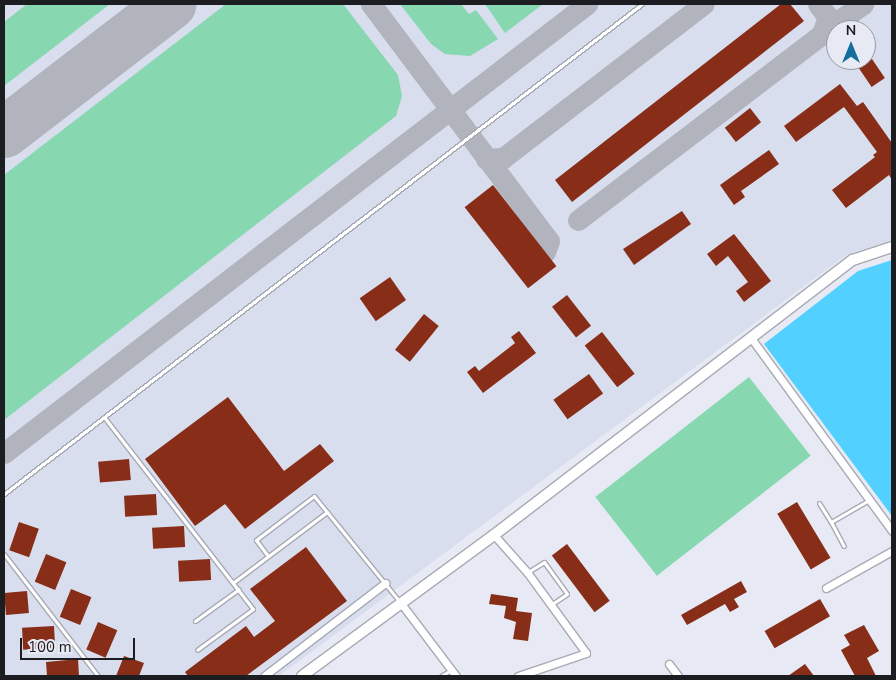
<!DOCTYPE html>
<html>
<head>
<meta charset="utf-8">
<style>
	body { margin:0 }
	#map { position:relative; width:896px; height:680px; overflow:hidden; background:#e7eaf4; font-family:"Nunito Sans",sans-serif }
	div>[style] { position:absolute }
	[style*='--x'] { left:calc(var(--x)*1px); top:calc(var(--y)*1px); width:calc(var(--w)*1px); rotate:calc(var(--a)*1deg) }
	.built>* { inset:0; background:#d9deef }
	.green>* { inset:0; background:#87d7b0; transform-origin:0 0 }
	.water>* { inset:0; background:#52d0ff }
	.taxiway>* { height:21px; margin:-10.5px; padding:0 10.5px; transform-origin:10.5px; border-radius:10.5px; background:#b1b4bc }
	.runway>* { height:51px; margin:-25.5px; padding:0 25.5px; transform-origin:25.5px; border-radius:25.5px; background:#b1b4bc }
	.building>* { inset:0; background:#872d18; transform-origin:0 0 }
	.roads { filter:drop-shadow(1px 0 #a8aab4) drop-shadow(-1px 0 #a8aab4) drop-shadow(0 1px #a8aab4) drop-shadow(0 -1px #a8aab4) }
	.lane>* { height:3px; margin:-1.5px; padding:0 1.5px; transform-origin:1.5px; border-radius:1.5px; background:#fff }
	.street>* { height:7px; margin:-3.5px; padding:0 3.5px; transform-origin:3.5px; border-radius:3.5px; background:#fff }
	.secondary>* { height:10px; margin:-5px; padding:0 5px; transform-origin:5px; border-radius:5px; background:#fff }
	span { translate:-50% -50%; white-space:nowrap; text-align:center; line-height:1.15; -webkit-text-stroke:5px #e7eaf4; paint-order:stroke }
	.frame { position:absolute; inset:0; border:5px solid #1c1d20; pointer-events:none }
	.north { position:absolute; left:826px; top:20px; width:50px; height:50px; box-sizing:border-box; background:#e7eaf4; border:1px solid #96989f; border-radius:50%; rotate:0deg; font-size:14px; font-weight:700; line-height:20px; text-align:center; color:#1c1d20 }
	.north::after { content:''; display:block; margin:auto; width:18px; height:22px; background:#136e9d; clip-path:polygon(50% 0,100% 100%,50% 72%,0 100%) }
	.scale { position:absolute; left:20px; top:638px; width:115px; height:22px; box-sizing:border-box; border:2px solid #1c1d20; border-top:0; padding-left:6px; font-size:15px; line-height:18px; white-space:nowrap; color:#1c1d20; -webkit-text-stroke:4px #e7eaf4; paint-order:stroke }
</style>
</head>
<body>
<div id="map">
	<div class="built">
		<i style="clip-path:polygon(evenodd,4px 4px,892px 4px,892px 242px,846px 255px,279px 676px,4px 676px,4px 4px,836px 30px,866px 30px,866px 60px,836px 60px,836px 30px)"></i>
	</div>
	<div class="green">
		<i style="clip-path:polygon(27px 4px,110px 4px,4px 86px,4px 22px)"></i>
		<i style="clip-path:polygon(226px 4px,343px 4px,398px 75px,402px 96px,396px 116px,4px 420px,4px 175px)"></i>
		<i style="clip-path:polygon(400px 4px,461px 4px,469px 14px,476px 10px,498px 39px,470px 56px,445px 54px,431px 44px)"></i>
		<i style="clip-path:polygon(485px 4px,543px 4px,505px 33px)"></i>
		<i style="left:749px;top:377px;width:100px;height:195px;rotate:52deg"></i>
	</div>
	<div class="water">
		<i style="clip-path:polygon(892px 260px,892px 516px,764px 344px,858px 271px)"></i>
	</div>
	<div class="taxiway">
		<i style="--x:371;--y:4;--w:296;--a:53.1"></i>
		<i style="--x:549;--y:241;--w:12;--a:110"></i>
		<i style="--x:828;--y:17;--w:9;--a:41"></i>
		<i style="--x:835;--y:23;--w:34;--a:-34"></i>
		<i style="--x:486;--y:159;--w:17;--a:-3"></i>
		<i style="--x:503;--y:158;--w:253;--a:-37.5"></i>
		<i style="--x:578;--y:220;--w:307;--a:-37.3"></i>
		<i style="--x:822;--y:34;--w:18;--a:-71"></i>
		<i style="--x:828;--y:17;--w:16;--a:-128"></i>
		<i style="--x:4;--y:453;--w:736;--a:-37.6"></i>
	</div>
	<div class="runway">
		<i style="--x:4;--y:132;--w:210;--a:-37.6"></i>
	</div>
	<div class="building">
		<i style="clip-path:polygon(781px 4px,790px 4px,804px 21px,572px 202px,555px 180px)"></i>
		<i style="left:872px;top:59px;width:23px;height:16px;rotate:56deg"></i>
		<i style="clip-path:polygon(840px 84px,857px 106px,863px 102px,892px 143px,892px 180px,889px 175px,846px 208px,832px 190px,875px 157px,873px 155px,877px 152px,844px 107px,796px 142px,784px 126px)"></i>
		<i style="left:750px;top:108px;width:18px;height:32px;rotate:52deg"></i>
		<i style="clip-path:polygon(769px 150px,779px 164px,741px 191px,745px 197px,734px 205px,720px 185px)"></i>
		<i style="left:493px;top:185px;width:103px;height:36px;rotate:52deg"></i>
		<i style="clip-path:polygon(682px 211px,691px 224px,634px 265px,623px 249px)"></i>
		<i style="clip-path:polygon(734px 234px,771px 281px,744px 302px,736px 291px,748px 282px,728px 256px,716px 266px,707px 254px)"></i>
		<i style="left:390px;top:277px;width:28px;height:37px;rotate:55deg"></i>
		<i style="left:567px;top:295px;width:39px;height:19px;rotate:52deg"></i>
		<i style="left:424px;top:314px;width:19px;height:46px;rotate:39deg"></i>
		<i style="clip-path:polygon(519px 331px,536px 353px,483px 393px,467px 372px,475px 366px,479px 371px,515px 343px,511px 337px)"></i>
		<i style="left:602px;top:332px;width:53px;height:22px;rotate:52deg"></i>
		<i style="left:589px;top:374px;width:24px;height:44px;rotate:54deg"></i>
		<i style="clip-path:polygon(228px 397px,284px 471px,320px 444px,334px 461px,245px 529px,225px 504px,195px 526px,145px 459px)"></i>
		<i style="left:129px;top:459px;width:21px;height:31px;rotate:85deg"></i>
		<i style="left:156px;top:494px;width:21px;height:32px;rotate:87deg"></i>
		<i style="left:797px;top:502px;width:65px;height:23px;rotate:59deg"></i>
		<i style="left:19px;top:522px;width:21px;height:30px;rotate:19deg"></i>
		<i style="left:184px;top:526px;width:21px;height:32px;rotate:87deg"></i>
		<i style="left:567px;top:544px;width:71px;height:19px;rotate:53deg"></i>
		<i style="clip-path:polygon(306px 547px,347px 601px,246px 676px,188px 676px,185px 672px,246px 626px,254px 637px,275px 621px,250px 589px)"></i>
		<i style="left:46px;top:554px;width:22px;height:30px;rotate:22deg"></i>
		<i style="left:210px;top:559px;width:21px;height:32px;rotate:87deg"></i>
		<i style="clip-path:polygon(741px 581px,747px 592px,734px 599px,739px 607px,730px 612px,725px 604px,687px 625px,681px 615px)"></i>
		<i style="left:71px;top:589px;width:22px;height:30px;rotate:22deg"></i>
		<i style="left:27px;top:591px;width:22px;height:23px;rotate:85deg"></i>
		<i style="clip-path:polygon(491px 594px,518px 598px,516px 611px,532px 613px,528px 641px,513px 639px,516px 622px,504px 618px,506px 606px,489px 604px)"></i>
		<i style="left:820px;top:599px;width:20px;height:64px;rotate:60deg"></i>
		<i style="left:98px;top:622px;width:21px;height:30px;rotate:23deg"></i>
		<i style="clip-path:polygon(864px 625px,879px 651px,867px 658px,876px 676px,855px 676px,841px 650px,850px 645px,844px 635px)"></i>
		<i style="left:54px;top:626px;width:22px;height:32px;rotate:87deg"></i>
		<i style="clip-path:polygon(124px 656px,144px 663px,139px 676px,116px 676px)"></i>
		<i style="clip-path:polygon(78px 659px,79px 676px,47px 676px,46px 662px)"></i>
		<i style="clip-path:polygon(805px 664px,814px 676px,788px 676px)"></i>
	</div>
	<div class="roads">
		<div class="lane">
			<i style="--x:104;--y:417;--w:243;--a:52.2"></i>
			<i style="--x:253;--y:609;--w:69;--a:143.8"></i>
			<i style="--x:4;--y:494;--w:804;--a:-37.53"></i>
			<i style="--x:819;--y:503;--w:22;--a:58"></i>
			<i style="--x:831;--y:522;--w:44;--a:-30.1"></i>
			<i style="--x:831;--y:522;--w:27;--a:62"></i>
			<i style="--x:4;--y:554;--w:154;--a:52.4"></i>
			<i style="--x:268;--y:556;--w:20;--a:-127"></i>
			<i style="--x:256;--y:540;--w:73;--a:-37.2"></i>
			<i style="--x:314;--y:496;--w:21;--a:51"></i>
			<i style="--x:528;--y:572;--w:19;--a:-32"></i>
			<i style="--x:544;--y:562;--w:39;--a:54"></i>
			<i style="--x:567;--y:594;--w:18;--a:146"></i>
			<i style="--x:234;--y:582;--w:116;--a:-37"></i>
			<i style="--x:327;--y:512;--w:116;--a:51"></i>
			<i style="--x:195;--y:621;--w:54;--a:-36"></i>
			<i style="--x:441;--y:676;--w:12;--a:-31"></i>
		</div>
		<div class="street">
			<i style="--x:751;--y:338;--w:239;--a:53.8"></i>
			<i style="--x:494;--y:535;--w:50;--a:48.3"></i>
			<i style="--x:527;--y:572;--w:100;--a:53.9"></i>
			<i style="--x:586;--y:653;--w:72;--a:161.3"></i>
			<i style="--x:826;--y:588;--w:76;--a:-29.3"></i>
			<i style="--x:400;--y:602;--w:93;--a:52.9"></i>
			<i style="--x:669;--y:664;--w:15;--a:53"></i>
			<i style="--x:264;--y:676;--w:153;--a:-37.5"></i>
		</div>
		<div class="secondary">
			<i style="--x:302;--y:676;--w:238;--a:-36.3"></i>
			<i style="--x:494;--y:535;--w:452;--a:-37.5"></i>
			<i style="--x:853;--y:260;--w:41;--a:-18.4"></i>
		</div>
	</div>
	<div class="frame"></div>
	<div class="north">N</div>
	<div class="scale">100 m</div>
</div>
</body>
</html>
